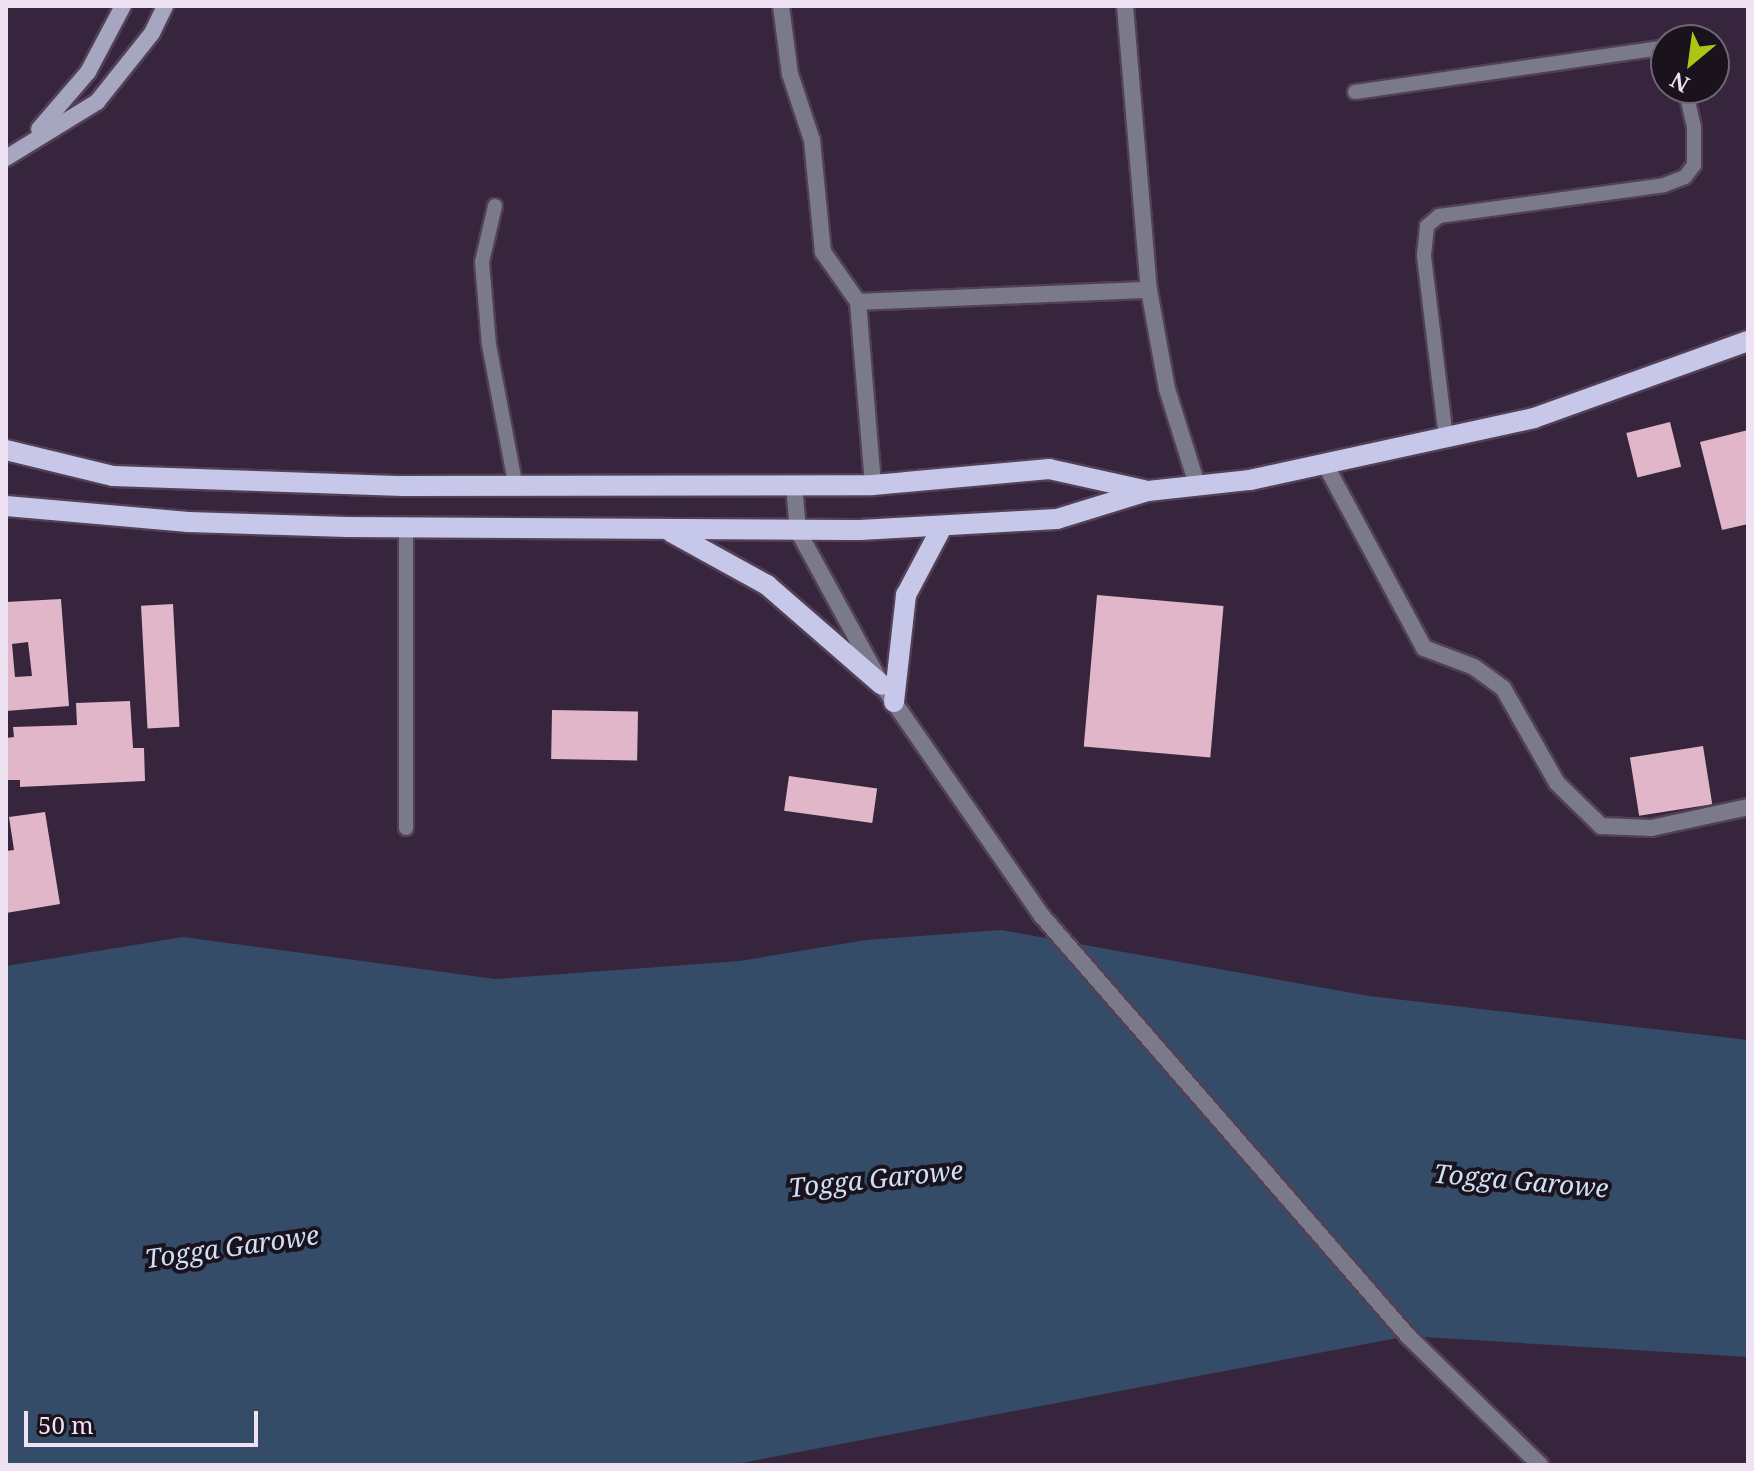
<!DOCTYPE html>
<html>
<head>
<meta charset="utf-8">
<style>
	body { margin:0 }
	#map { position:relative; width:1754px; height:1471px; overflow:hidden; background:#37253d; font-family:"Noto Serif",serif }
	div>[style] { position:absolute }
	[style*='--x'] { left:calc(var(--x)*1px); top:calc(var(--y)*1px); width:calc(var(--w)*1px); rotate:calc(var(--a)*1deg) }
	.water>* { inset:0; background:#344c68 }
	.building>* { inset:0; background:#e1b6c9; transform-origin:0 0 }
	.roads { filter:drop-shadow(2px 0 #514056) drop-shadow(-2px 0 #514056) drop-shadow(0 2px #514056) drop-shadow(0 -2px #514056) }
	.lane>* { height:14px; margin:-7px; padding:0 7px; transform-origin:7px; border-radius:7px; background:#7a7a8b }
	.street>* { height:16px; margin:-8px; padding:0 8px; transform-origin:8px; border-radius:8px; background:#7a7a8b }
	.secondary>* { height:16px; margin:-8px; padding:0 8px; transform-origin:8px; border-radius:8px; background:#a6a6c0 }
	.primary>* { height:20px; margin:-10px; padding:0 10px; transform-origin:10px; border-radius:10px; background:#c7c7ea }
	span { translate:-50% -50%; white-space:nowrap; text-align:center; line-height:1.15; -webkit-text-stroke:8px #1a121d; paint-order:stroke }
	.water-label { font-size:26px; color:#cfe0f5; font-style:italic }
	.frame { position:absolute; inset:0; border:8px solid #efe3f3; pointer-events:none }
	.north { position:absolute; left:1650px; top:24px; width:80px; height:80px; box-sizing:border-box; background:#1a121d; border:2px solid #6f6673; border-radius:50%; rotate:209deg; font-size:22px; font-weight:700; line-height:32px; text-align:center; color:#efe3f3 }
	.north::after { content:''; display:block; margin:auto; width:28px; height:36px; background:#abc614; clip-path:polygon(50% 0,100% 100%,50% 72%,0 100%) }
	.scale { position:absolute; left:24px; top:1411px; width:234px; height:36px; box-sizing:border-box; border:4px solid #efe3f3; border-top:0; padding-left:10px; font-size:24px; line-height:28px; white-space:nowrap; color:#efe3f3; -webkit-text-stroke:6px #1a121d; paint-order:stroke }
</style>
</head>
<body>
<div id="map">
	<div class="water">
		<i style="clip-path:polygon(1001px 930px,1369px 996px,1748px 1040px,1748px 1357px,1408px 1336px,731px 1465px,6px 1465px,6px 966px,183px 937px,495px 979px,740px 961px,866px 940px)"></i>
	</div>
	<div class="building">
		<i style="left:1670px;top:422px;width:46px;height:45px;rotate:76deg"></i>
		<i style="clip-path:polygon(1748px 430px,1748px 524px,1722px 530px,1700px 442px)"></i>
		<i style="left:1097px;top:595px;width:127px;height:152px;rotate:5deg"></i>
		<i style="clip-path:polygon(evenodd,61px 599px,69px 706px,6px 711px,6px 602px,61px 599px,28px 642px,32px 676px,15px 677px,12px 644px,28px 642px)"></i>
		<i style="left:173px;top:604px;width:123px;height:32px;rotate:87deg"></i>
		<i style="clip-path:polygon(130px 701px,133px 748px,144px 748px,145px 781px,20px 787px,20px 780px,6px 780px,6px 738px,14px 737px,13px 727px,77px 725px,76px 703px)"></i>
		<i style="left:552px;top:710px;width:86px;height:49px;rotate:1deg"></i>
		<i style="left:1703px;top:746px;width:59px;height:74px;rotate:81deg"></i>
		<i style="left:789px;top:776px;width:89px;height:35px;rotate:8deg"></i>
		<i style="clip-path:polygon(45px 812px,60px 904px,6px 913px,6px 851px,14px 850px,9px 817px)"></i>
	</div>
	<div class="roads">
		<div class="lane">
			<i style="--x:1355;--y:92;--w:314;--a:-8.2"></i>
			<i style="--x:495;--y:206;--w:57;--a:103.1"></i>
			<i style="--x:482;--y:262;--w:83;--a:85.2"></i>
			<i style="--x:489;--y:345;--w:146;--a:79.3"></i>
			<i style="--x:1446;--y:438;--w:184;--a:-96.9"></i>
			<i style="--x:1424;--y:255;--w:29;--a:-84"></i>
			<i style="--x:1427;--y:226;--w:16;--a:-40"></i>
			<i style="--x:1439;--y:216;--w:227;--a:-7.8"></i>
			<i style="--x:1664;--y:185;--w:22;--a:-21"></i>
			<i style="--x:1685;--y:177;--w:15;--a:-53"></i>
			<i style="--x:1694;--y:165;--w:38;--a:-90"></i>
			<i style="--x:1694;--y:127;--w:40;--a:-103"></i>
			<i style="--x:406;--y:828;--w:301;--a:-90"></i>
		</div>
		<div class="street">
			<i style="--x:781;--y:6;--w:69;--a:82.5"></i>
			<i style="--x:790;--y:74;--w:70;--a:71.6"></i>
			<i style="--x:812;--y:140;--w:113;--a:84.4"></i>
			<i style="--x:823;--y:252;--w:61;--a:55"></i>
			<i style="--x:858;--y:302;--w:291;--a:-2.4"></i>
			<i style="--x:1125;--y:6;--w:285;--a:85.2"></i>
			<i style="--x:1149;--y:290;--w:101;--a:79.7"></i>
			<i style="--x:1167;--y:389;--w:101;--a:72.6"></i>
			<i style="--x:858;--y:302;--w:184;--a:85.3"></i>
			<i style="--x:1325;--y:464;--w:209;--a:61.7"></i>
			<i style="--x:1424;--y:648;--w:53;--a:20.8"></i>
			<i style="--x:1474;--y:667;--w:36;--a:36"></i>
			<i style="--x:1503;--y:688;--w:109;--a:60.4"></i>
			<i style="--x:1557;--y:783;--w:62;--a:44.3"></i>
			<i style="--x:1601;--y:826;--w:50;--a:2.3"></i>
			<i style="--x:1651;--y:828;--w:99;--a:-12.2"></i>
			<i style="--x:794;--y:485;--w:46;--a:85"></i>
			<i style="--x:798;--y:531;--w:175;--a:61.4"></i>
			<i style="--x:882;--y:685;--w:281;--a:55.3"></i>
			<i style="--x:1042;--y:916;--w:557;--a:48.93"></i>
			<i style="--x:1408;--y:1336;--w:185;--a:44.3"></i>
		</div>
		<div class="secondary">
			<i style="--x:39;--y:129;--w:75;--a:-49.3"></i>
			<i style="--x:88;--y:72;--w:75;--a:-62.1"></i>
			<i style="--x:6;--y:158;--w:107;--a:-31.6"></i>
			<i style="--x:97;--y:102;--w:88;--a:-51.4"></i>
			<i style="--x:152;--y:33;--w:30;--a:-64"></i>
		</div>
		<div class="primary">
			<i style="--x:6;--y:450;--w:110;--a:13.7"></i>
			<i style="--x:113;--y:476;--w:290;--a:2"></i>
			<i style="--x:403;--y:486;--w:470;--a:-0.1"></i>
			<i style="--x:873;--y:485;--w:177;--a:-5.2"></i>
			<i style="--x:1049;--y:469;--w:97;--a:12.5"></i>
			<i style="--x:6;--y:506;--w:183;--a:5"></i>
			<i style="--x:188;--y:522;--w:159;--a:1.8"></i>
			<i style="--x:347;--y:527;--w:513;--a:0.34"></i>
			<i style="--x:860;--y:530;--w:197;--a:-3.2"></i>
			<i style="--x:1057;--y:519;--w:95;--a:-17.1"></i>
			<i style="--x:1148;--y:491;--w:103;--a:-6.2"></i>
			<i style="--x:1250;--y:480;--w:291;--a:-12.3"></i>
			<i style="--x:1534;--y:418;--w:227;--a:-19.8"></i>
			<i style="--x:671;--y:532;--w:110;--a:28.9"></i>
			<i style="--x:767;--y:585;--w:152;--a:41"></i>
			<i style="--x:894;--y:702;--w:108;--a:-83.6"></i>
			<i style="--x:906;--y:595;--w:75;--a:-62.1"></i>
		</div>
	</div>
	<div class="water-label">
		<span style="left:876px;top:1179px;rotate:-6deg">Togga Garowe</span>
		<span style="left:1521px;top:1181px;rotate:5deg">Togga Garowe</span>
		<span style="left:232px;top:1247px;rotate:-8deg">Togga Garowe</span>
	</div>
	<div class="frame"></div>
	<div class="north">N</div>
	<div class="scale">50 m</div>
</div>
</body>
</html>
